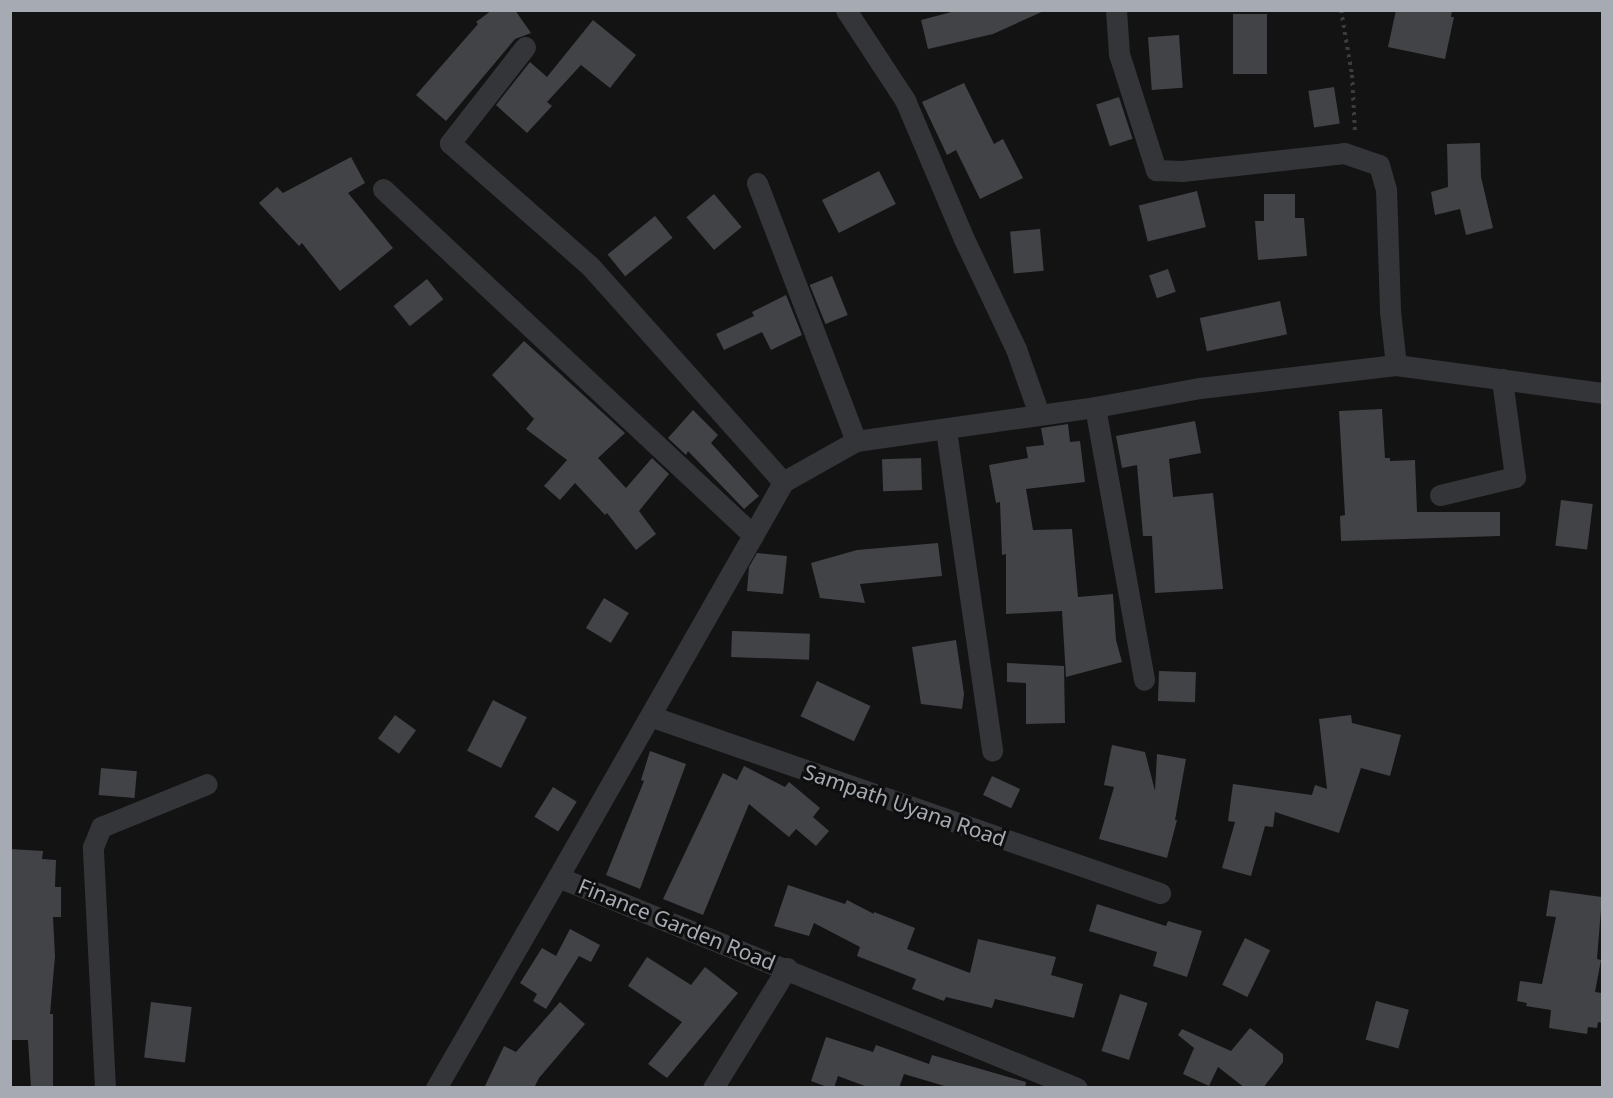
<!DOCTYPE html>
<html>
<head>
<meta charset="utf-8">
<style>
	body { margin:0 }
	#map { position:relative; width:1613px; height:1098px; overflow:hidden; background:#131314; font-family:"Noto Sans",sans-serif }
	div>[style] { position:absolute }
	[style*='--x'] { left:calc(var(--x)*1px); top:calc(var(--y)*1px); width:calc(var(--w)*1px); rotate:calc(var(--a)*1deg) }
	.building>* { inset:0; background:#424347; transform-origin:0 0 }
	.path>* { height:4px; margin-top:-2px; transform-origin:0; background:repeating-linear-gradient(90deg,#3a3c3f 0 3px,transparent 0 7.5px) }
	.minor>* { height:21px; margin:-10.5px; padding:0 10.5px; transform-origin:10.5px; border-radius:10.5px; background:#343538 }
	span { translate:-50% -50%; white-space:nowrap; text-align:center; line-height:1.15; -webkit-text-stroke:6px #0e0e0f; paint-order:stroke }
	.street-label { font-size:21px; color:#a6aab3 }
	.frame { position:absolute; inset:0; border:12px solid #a6aab3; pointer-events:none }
</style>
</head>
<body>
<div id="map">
	<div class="building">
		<i style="clip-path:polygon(492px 10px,515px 10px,531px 33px,515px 39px,446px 121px,416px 95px,478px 24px,476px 22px)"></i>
		<i style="clip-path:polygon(959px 10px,1046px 10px,993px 34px,928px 49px,921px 20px)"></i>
		<i style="clip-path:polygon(1396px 10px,1452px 10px,1451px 17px,1454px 17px,1445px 59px,1388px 47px)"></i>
		<i style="left:1233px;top:14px;width:34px;height:60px"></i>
		<i style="clip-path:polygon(593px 20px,636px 55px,610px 88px,581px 65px,547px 102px,552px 106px,527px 133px,496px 105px,530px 62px,547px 77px)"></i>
		<i style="left:1179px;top:35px;width:53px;height:31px;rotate:86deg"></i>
		<i style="clip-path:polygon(964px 83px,994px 144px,1003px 139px,1023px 178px,980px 199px,956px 150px,947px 155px,922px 102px)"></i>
		<i style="left:1334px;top:87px;width:37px;height:26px;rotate:81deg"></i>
		<i style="left:1119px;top:97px;width:44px;height:24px;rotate:72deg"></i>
		<i style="clip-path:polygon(1480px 143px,1481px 177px,1493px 228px,1466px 235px,1460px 209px,1435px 215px,1431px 192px,1448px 187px,1447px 144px)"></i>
		<i style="clip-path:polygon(351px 157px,365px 183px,348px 193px,393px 248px,340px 291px,302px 243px,299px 246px,259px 203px,277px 187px,283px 193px)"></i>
		<i style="left:879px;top:171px;width:37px;height:64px;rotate:63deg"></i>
		<i style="left:1197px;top:191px;width:37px;height:60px;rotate:76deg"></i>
		<i style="left:714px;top:194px;width:43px;height:36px;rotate:50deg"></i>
		<i style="clip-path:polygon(1264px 194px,1295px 194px,1295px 218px,1304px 218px,1307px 256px,1258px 260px,1255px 221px,1264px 221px)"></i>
		<i style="left:655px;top:216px;width:28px;height:61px;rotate:51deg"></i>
		<i style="left:1040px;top:229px;width:42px;height:30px;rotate:85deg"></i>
		<i style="left:1168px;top:269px;width:24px;height:20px;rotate:71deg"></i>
		<i style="left:832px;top:276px;width:42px;height:24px;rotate:68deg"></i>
		<i style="left:427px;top:279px;width:26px;height:43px;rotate:51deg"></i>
		<i style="clip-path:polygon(786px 295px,802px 335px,771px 350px,762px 332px,724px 350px,716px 334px,754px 316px,752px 312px)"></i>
		<i style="left:1280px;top:301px;width:34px;height:82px;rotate:78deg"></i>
		<i style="clip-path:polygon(524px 341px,625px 433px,598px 458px,626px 488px,652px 458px,669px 474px,639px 511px,656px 534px,636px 550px,607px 513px,605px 515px,575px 483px,560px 500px,544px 486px,567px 460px,526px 429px,534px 419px,492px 375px)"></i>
		<i style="clip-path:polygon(1382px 409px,1385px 458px,1390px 458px,1390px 461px,1415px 460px,1417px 512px,1500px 512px,1500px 536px,1341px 541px,1340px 516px,1345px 515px,1339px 411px)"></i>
		<i style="clip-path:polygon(693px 410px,718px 435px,711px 443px,759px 496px,744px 509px,688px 451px,686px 455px,668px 438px)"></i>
		<i style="clip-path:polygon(1195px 421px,1201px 453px,1169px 459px,1173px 497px,1213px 493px,1223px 589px,1155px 593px,1152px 536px,1143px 536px,1137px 465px,1122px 468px,1116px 436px)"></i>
		<i style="clip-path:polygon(1068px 424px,1070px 442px,1080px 441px,1085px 482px,1026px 489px,1033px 530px,1072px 529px,1078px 597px,1113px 594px,1116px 640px,1122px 662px,1066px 677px,1062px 611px,1006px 614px,1006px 554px,1002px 555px,1000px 502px,996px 503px,989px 465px,1028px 458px,1026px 447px,1044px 445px,1041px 428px)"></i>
		<i style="left:921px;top:458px;width:32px;height:39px;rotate:88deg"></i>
		<i style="left:1561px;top:500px;width:32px;height:46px;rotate:7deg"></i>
		<i style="clip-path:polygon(938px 543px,942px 576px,860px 584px,865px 603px,820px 598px,811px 563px,857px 550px)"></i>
		<i style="clip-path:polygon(757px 553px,787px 556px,783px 594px,747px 591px,749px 567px)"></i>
		<i style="left:604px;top:598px;width:29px;height:35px;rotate:31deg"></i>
		<i style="left:732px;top:631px;width:78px;height:26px;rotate:2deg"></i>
		<i style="clip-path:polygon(956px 640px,964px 694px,962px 709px,921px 704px,912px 647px)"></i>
		<i style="clip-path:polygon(1007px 663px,1064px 666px,1065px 723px,1026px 724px,1026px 683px,1007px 682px)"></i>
		<i style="left:1159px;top:671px;width:37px;height:30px;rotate:2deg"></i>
		<i style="left:817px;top:681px;width:59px;height:39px;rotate:25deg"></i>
		<i style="left:493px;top:700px;width:38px;height:57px;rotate:27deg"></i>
		<i style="left:395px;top:715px;width:26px;height:29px;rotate:36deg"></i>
		<i style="clip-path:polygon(1351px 715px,1352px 723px,1401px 735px,1390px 776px,1361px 768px,1339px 833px,1275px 812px,1273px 827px,1265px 826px,1251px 876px,1222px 868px,1235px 822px,1228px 821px,1233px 784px,1312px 795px,1315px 785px,1327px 789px,1319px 719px)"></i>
		<i style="clip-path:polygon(1112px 745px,1145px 752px,1155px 791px,1157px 754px,1186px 759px,1175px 820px,1177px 820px,1167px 858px,1099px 839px,1114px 787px,1104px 785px)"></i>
		<i style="clip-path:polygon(650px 751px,686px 764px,640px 889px,606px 875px,644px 781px,641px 780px)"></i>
		<i style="clip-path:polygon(744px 766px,785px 787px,789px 782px,820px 808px,813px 817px,829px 831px,816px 846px,796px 829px,789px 837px,749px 804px,703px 915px,663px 899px,723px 773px,737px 780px)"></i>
		<i style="left:101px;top:768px;width:36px;height:27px;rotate:5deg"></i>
		<i style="left:992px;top:776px;width:31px;height:21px;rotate:25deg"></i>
		<i style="left:553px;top:787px;width:28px;height:35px;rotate:32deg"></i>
		<i style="clip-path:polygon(10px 849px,43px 851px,42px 859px,56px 860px,55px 887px,61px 887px,61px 917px,53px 917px,55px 956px,50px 1014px,53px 1014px,53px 1088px,31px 1088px,28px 1040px,10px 1040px)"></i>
		<i style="clip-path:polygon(788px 885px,845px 904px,847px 900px,874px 914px,874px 912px,915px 928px,907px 949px,970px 973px,978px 939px,1056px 957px,1051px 975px,1083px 984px,1074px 1018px,995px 999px,992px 1008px,946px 997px,944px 1001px,912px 989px,916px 979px,857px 956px,860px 947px,814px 923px,809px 936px,774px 926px)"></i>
		<i style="clip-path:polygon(1550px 890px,1602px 897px,1597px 959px,1601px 960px,1595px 992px,1602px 993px,1602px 1023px,1598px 1022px,1597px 1028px,1588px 1027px,1587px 1034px,1549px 1028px,1551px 1010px,1526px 1006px,1527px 1003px,1517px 1001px,1520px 981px,1542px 984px,1556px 917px,1546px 916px)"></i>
		<i style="clip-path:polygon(1097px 904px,1166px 926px,1168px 921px,1202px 931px,1187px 977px,1153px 966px,1157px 952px,1089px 931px)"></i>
		<i style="clip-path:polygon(570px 929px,600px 945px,591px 962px,579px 956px,546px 1009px,533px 1001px,537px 994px,520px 983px,542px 948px,556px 956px)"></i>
		<i style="left:1245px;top:938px;width:28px;height:52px;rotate:26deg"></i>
		<i style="clip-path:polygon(647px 957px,691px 985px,705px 967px,738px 993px,667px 1078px,648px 1064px,682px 1022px,628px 986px)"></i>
		<i style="left:1120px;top:994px;width:29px;height:60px;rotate:18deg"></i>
		<i style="left:1376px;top:1001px;width:34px;height:40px;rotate:15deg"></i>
		<i style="left:151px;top:1002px;width:41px;height:56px;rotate:7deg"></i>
		<i style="clip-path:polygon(560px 1002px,585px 1024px,539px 1078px,534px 1088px,484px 1088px,504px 1046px,516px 1052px)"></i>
		<i style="clip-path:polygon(1250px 1028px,1283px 1054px,1283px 1062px,1263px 1088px,1245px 1088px,1218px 1067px,1209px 1086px,1183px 1074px,1194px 1048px,1178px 1035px,1182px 1029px,1231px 1051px)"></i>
		<i style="clip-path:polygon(826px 1037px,873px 1052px,876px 1045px,929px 1064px,932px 1055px,1026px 1082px,1025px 1088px,951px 1088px,904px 1074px,899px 1088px,870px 1088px,838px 1076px,834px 1088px,830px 1088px,811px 1081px)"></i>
	</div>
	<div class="path">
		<i style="--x:1341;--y:10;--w:66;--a:80.4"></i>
		<i style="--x:1352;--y:75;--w:57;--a:87"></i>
	</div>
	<div class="minor">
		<i style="--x:846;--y:10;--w:108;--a:56.8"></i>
		<i style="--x:905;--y:100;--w:151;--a:67"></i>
		<i style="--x:964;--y:239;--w:122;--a:64.7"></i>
		<i style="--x:1016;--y:349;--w:69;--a:70.5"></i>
		<i style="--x:1116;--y:10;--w:44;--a:86.1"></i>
		<i style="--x:1119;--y:54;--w:122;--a:72.3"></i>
		<i style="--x:1156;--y:170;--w:26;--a:2"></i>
		<i style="--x:1182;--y:171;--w:163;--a:-6.3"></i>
		<i style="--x:1344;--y:153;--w:37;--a:19"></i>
		<i style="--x:1379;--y:165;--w:25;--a:74"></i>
		<i style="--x:1386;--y:189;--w:122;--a:88.1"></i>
		<i style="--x:1390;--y:311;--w:54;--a:83.7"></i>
		<i style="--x:525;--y:47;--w:122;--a:128"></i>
		<i style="--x:450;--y:143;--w:186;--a:41.3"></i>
		<i style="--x:590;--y:266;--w:290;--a:48.2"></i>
		<i style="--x:757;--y:183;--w:276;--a:69"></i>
		<i style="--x:383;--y:189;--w:507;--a:43.08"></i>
		<i style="--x:1095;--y:407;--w:277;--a:79.8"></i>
		<i style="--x:946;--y:430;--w:324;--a:81.8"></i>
		<i style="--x:1440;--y:495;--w:77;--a:-13.5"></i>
		<i style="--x:1515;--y:477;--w:99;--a:-97.6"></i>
		<i style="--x:650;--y:716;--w:540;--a:19.14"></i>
		<i style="--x:558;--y:877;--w:455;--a:-60.3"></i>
		<i style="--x:783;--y:482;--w:84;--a:-29.3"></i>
		<i style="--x:856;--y:441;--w:241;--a:-8.1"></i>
		<i style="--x:1095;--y:407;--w:107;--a:-10.3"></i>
		<i style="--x:1200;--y:388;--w:197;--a:-6.7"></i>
		<i style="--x:1396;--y:365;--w:208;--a:7.7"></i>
		<i style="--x:105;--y:1088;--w:241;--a:-92.9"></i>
		<i style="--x:93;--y:847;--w:22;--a:-68"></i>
		<i style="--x:101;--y:827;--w:114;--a:-22.1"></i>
		<i style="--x:436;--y:1088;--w:244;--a:-60"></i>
		<i style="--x:558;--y:877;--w:560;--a:22.12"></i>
		<i style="--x:713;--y:1088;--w:141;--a:-58.3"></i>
	</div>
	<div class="street-label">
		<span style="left:905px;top:805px;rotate:19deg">Sampath Uyana Road</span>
		<span style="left:677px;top:924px;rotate:22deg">Finance Garden Road</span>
	</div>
	<div class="frame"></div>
</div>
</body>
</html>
